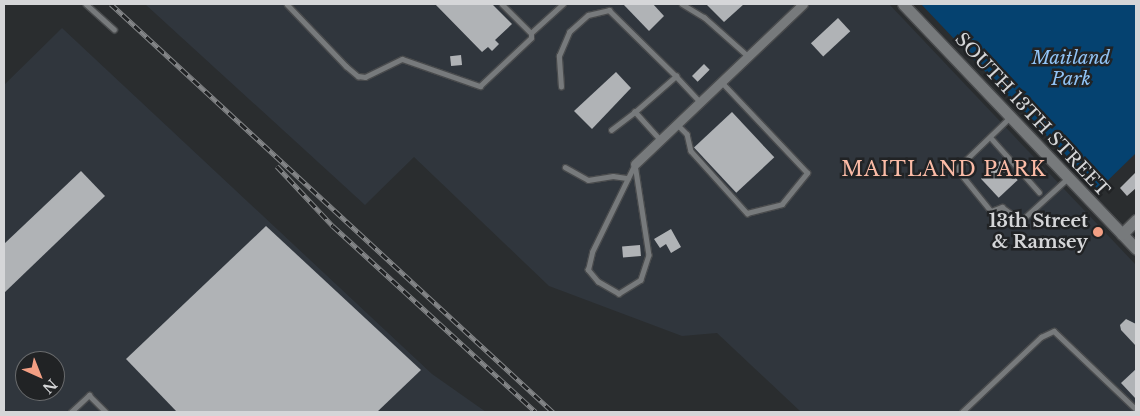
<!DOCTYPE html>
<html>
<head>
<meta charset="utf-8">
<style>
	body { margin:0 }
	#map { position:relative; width:1140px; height:416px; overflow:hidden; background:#2a2d2f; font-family:"Libre Baskerville",serif }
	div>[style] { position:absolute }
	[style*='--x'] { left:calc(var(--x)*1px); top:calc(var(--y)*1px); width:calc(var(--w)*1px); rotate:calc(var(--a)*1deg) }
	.built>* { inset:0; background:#30363d }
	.green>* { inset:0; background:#054270 }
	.building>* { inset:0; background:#b0b3b6; transform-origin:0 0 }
	.roads { filter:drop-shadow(1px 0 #494b4d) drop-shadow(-1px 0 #494b4d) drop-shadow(0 1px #494b4d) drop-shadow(0 -1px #494b4d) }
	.service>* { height:4.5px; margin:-2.25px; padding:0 2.25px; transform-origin:2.25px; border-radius:2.25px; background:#777a7c }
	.minor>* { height:9px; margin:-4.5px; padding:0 4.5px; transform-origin:4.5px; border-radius:4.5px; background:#777a7c }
	.tertiary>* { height:11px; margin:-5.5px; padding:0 5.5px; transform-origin:5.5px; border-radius:5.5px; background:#777a7c }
	.rail>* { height:4.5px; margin-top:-2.25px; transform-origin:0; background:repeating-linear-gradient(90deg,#212325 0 8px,#848688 0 16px); box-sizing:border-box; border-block:1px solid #848688 }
	.dots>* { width:14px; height:14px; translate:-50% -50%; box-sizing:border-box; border:2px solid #212325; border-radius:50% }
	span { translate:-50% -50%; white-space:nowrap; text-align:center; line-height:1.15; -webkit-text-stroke:5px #212325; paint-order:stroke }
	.park-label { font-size:18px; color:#91c3f5; font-style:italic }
	.street-label { font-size:18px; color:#d5d6d8 }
	.poi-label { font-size:18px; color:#d5d6d8; font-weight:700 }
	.right { translate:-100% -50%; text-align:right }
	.quarter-label { font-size:20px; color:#fbbba6; letter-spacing:1px }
	.frame { position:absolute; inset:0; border:5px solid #d5d6d8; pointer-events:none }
	.north { position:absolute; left:15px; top:351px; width:50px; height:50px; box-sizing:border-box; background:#212325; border:1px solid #696b6d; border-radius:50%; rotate:136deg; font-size:14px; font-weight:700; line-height:20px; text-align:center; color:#d5d6d8 }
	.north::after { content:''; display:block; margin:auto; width:18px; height:22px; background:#f39f84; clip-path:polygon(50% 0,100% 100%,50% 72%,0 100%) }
</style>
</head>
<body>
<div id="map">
	<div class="built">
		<i style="clip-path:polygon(145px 4px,889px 4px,1136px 265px,1136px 412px,801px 412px,717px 333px,682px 336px,549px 286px,414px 157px,365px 205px)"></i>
		<i style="clip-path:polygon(evenodd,62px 28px,432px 374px,486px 412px,8px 412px,4px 408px,4px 85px,62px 28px,25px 361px,55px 361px,55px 391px,25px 391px,25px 361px)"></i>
	</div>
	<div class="green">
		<i style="clip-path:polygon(921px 4px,1136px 4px,1136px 153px,1098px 190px)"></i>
	</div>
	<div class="building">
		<i style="clip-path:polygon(435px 4px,492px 4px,512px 24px,495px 40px,499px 44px,492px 51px,488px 47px,482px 52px)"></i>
		<i style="clip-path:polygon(623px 4px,653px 4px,664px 16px,649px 31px)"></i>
		<i style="clip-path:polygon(706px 4px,744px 4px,724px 22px)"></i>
		<i style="left:838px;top:18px;width:18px;height:37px;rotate:47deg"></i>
		<i style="left:461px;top:55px;width:10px;height:11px;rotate:84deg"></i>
		<i style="left:704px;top:64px;width:8px;height:17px;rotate:45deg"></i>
		<i style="clip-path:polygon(616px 72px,631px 88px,592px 129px,574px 111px)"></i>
		<i style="left:732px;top:112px;width:62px;height:52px;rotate:47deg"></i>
		<i style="left:1000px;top:161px;width:26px;height:26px;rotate:47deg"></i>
		<i style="clip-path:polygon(81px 171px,105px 196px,4px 293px,4px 244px)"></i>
		<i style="clip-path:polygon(1136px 172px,1136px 188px,1127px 196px,1120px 188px)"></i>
		<i style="clip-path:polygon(266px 226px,421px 370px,377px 412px,177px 412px,126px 359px)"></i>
		<i style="clip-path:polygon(671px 229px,681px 247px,671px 253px,666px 244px,660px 248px,654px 239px)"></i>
		<i style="left:640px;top:245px;width:11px;height:18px;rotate:85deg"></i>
		<i style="clip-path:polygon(1126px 319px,1136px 324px,1136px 346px,1121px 330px,1120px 325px)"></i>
		<i style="clip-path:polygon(1136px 369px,1136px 399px,1121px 383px)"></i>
	</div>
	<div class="roads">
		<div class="service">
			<i style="--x:86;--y:4;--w:38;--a:42"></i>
			<i style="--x:287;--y:4;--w:86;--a:46.4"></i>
			<i style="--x:346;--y:66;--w:16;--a:40"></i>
			<i style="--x:358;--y:76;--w:7;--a:8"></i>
			<i style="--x:365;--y:77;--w:41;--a:-25.9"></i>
			<i style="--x:402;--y:59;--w:83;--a:19.1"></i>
			<i style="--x:480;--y:86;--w:70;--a:-43.3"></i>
			<i style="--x:531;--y:38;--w:5;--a:-90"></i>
			<i style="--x:502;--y:4;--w:41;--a:45"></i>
			<i style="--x:531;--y:33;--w:43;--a:-42.2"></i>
			<i style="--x:682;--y:4;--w:26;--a:31"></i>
			<i style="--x:704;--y:17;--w:59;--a:41.6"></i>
			<i style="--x:561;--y:87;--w:31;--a:-94"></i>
			<i style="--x:559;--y:56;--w:26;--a:-67"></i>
			<i style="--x:569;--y:32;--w:25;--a:-42"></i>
			<i style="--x:588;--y:15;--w:22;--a:-13"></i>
			<i style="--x:609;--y:10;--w:94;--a:44.6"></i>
			<i style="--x:1010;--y:118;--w:74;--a:136.1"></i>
			<i style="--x:957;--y:169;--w:54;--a:51"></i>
			<i style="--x:991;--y:211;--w:12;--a:-20"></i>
			<i style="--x:1002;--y:207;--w:24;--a:36"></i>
			<i style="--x:1021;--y:221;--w:64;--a:-42.5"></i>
			<i style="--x:677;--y:124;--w:14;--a:45"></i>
			<i style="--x:687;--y:134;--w:17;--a:77"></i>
			<i style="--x:691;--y:151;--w:84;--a:47.9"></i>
			<i style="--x:747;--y:213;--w:36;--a:-14"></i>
			<i style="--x:782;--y:204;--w:40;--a:-51"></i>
			<i style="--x:807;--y:173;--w:125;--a:-133.4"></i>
			<i style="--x:611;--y:130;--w:30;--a:-37"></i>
			<i style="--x:992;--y:139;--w:71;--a:48.4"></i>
			<i style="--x:660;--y:140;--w:38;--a:-132"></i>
			<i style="--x:635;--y:112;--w:55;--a:-41.3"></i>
			<i style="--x:676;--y:76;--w:35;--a:47"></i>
			<i style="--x:635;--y:164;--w:92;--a:81.3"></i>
			<i style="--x:649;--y:255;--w:26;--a:108"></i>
			<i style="--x:641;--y:280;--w:26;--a:148"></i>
			<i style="--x:619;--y:294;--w:24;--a:-150"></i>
			<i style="--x:598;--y:282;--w:16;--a:-130"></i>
			<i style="--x:588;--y:270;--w:18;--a:-77"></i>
			<i style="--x:592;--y:252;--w:98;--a:-64"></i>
			<i style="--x:565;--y:167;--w:26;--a:29"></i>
			<i style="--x:588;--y:180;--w:25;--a:-9"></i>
			<i style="--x:613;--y:176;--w:15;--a:8"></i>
			<i style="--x:71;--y:412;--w:25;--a:-43"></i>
			<i style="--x:89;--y:395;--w:24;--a:45"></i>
			<i style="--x:962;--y:412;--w:109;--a:-43.5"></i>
			<i style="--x:1041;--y:337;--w:14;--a:-25"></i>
			<i style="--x:1054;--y:331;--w:113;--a:43.6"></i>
		</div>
		<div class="minor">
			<i style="--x:635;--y:164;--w:232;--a:-43.6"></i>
		</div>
		<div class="tertiary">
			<i style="--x:903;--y:4;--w:338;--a:46.4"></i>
			<i style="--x:1122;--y:234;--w:20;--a:-45"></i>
		</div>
	</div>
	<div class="rail">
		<i style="--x:111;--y:4;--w:602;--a:42.71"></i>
		<i style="--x:277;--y:166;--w:82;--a:47"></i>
		<i style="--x:333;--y:226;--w:275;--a:42.5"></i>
	</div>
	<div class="dots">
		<i style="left:1098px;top:232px;background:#f39f84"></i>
	</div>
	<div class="park-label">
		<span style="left:1071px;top:69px">Maitland<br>Park</span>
	</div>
	<div class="street-label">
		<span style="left:1032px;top:115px;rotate:47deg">SOUTH 13TH STREET</span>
	</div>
	<div class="poi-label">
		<span class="right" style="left:1088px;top:232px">13th Street<br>&amp; Ramsey</span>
	</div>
	<div class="quarter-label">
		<span style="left:944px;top:169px">MAITLAND PARK</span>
	</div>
	<div class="frame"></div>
	<div class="north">N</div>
</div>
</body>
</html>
